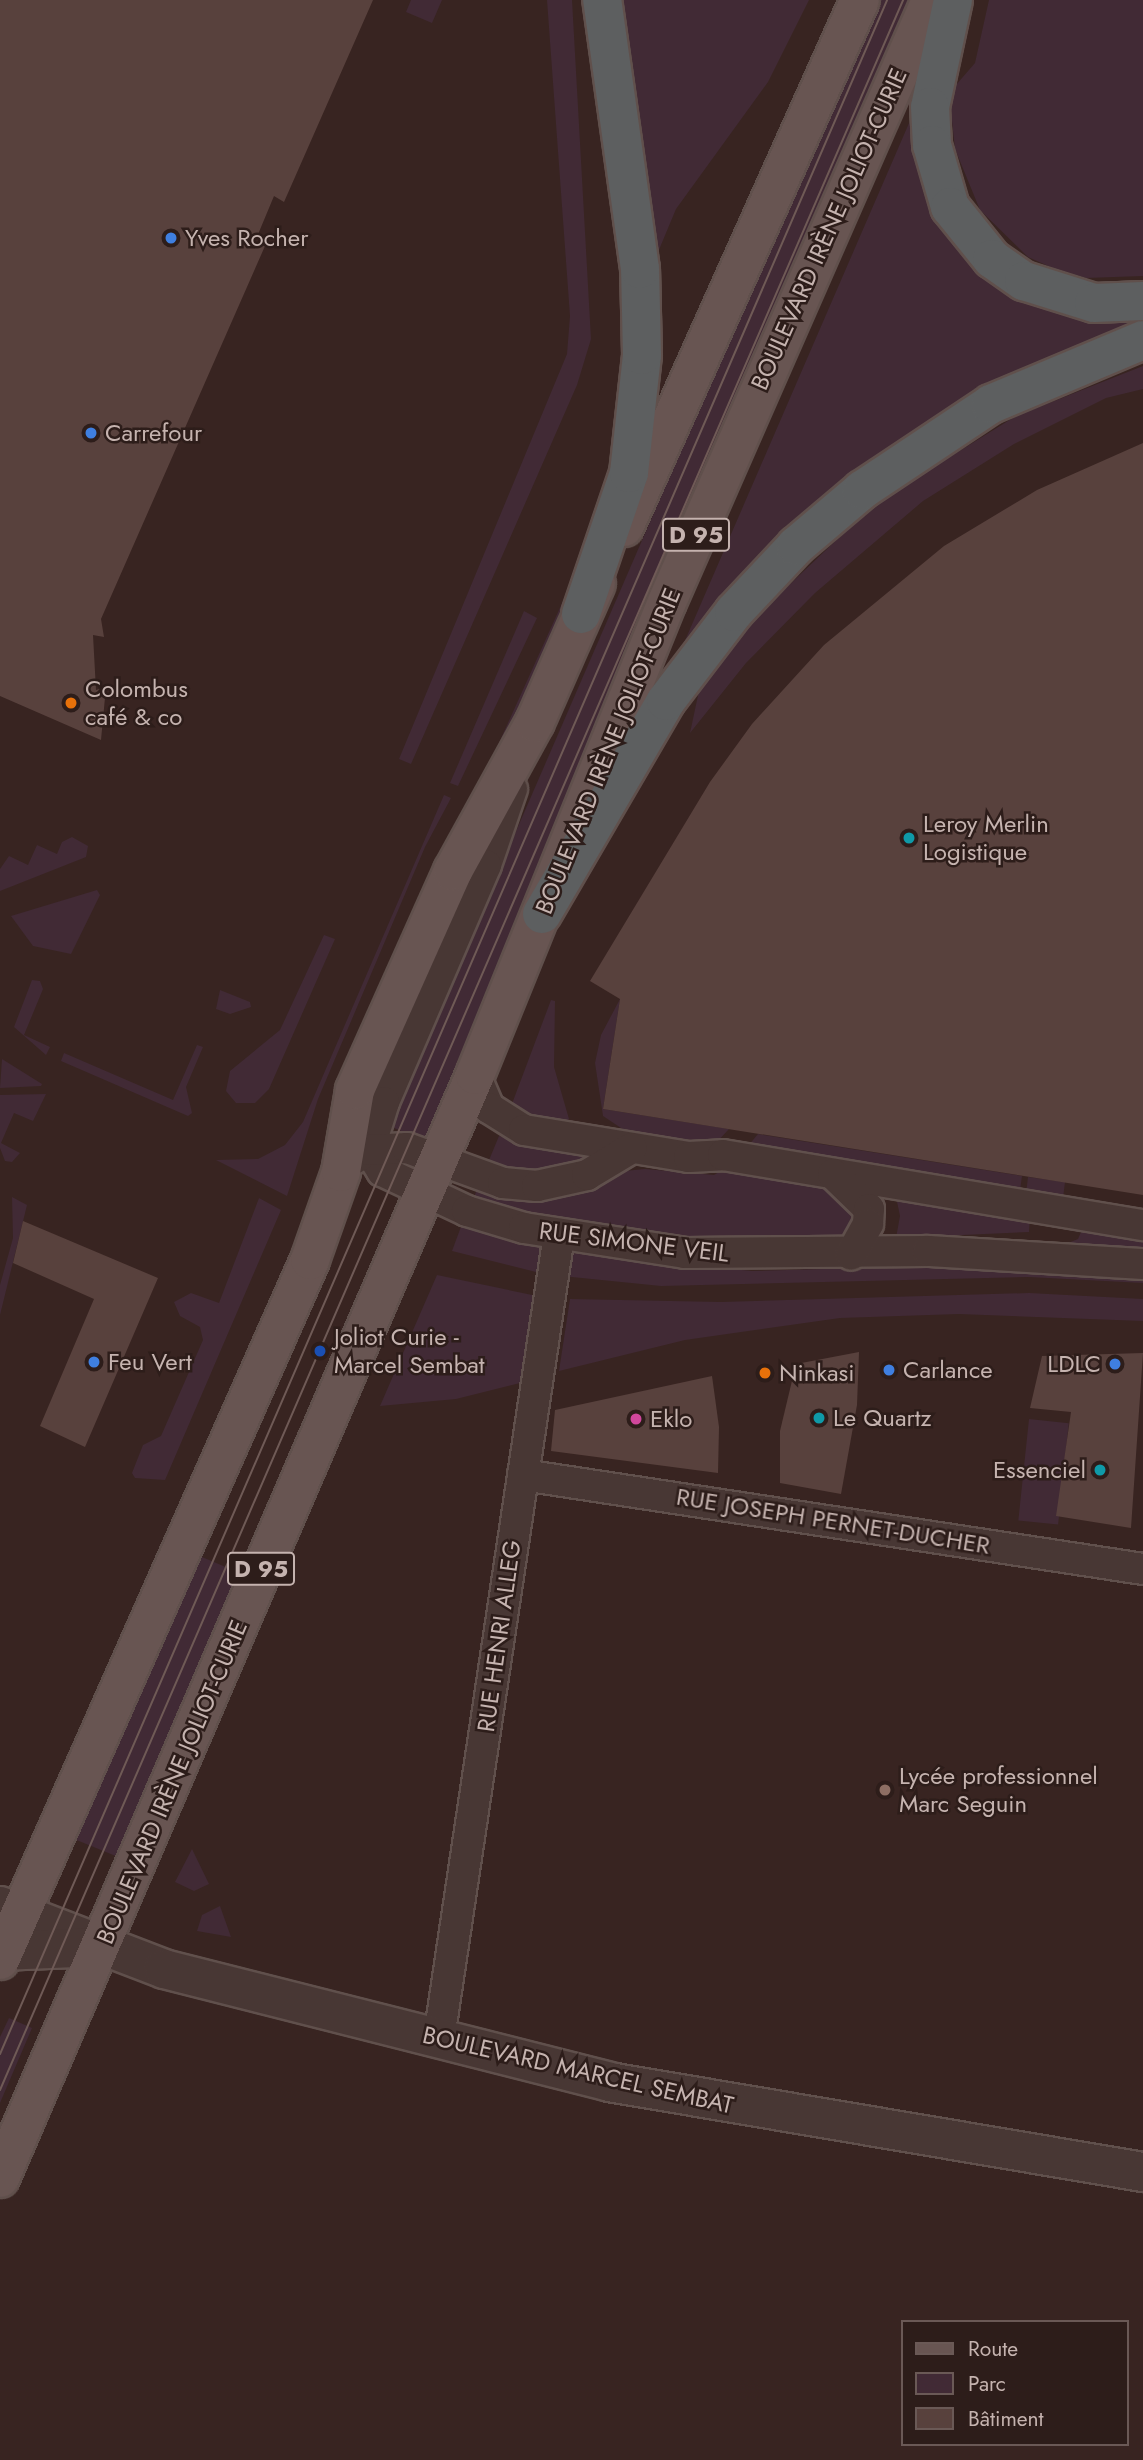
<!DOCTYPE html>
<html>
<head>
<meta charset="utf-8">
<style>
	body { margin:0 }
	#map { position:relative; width:1143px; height:2460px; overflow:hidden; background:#382421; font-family:Jost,sans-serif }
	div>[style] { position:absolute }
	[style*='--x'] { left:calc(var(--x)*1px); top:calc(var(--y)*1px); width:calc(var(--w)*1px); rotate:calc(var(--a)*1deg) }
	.green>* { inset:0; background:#412a35; transform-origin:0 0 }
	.building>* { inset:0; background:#58413d }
	.roads { filter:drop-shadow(2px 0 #60504c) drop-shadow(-2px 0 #60504c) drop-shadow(0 2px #60504c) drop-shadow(0 -2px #60504c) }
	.minor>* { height:30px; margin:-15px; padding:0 15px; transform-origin:15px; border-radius:15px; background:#483734 }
	.tertiary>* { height:38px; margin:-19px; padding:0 19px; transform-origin:19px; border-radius:19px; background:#483734 }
	.primary>* { height:38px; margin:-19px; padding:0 19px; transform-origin:19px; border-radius:19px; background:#685552 }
	.trunk>* { height:38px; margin:-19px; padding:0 19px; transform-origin:19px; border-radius:19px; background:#5d5f60 }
	.tram>* { height:2px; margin:-1px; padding:0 1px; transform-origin:1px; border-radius:1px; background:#6f5a56 }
	.dots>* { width:19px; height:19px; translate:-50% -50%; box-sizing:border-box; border:4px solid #2d1d1a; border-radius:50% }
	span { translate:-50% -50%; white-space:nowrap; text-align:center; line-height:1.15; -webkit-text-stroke:5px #2d1d1a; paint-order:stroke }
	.shield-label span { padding:2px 5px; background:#2d1d1a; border:2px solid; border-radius:5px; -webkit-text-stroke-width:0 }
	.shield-label { font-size:23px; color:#c5b3af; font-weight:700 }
	.street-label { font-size:24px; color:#c5b3af }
	.poi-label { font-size:24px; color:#c5b3af }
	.left { translate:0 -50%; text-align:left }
	.right { translate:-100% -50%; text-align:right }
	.legend { position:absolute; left:901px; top:2320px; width:228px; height:126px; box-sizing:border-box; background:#2d1d1a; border:2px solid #6a5956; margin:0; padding:9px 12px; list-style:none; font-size:21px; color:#c5b3af }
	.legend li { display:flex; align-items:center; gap:14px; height:35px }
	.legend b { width:35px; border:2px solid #6a5956 }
</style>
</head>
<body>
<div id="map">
	<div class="green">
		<i style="clip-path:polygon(411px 0,442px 0,432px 23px,406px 12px)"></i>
		<i style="clip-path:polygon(547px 0,572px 0,591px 339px,577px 385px,411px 764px,399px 759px,567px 354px,570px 316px)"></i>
		<i style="clip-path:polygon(614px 0,809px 0,768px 82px,676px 209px,651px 269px)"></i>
		<i style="clip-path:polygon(876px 0,914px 0,433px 1138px,425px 1141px,394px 1128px,391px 1120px)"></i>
		<i style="clip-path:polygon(989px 0,1143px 0,1143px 276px,1086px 278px,1055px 269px,1028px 257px,980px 210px,955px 149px,949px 93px,975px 63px)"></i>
		<i style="clip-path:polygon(916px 107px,919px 174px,933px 211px,953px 243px,982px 274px,1021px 302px,1069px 316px,1143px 317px,1143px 329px,1062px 358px,677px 659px)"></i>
		<i style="clip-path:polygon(1143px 366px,1143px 389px,1106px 398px,1014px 444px,923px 501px,815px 593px,746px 663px,690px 733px,700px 686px,765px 608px,847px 530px,898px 489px,1016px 416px)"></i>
		<i style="clip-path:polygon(624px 466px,515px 728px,442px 851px,489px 765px)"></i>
		<i style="clip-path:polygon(524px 611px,537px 618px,458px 786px,450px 783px)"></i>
		<i style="clip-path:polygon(444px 795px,451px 798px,425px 847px,318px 1099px,287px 1196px,216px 1160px,258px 1159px,285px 1145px,303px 1122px)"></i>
		<i style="clip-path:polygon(72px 837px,88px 846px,86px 857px,0 891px,0 869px,9px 856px,28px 865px,37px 845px,57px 854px,62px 842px)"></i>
		<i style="clip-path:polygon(97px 890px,100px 895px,71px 954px,33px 946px,11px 916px)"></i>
		<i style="clip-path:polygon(324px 935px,335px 939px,269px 1089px,255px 1103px,236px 1103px,226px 1091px,230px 1071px,280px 1030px)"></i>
		<i style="clip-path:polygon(32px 980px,40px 981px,43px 989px,24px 1035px,50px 1047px,46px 1055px,14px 1027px)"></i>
		<i style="clip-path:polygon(220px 990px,250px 1002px,251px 1007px,230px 1014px,216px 1009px)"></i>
		<i style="clip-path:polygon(620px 999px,603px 1109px,729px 1129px,716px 1143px,627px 1132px,603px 1116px,595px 1063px,601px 1035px)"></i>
		<i style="clip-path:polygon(551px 1000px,555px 1001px,554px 1067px,569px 1119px,565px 1122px,510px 1109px)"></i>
		<i style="clip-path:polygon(197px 1045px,203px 1047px,186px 1087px,192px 1113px,188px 1116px,61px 1061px,64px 1053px,173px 1100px)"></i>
		<i style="clip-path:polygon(2px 1059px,42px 1084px,41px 1086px,0 1088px)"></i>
		<i style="clip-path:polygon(46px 1094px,33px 1121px,14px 1113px,1px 1143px,20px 1153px,12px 1162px,5px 1161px,0 1148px,0 1095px)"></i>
		<i style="clip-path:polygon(758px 1134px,1022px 1176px,1019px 1198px,748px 1146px)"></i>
		<i style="clip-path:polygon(499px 1136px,589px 1155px,591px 1159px,541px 1175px,487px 1165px)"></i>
		<i style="clip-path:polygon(731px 1165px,832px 1188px,859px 1211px,845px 1240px,702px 1239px,552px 1219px,474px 1197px,479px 1185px,645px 1169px,714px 1175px)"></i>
		<i style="clip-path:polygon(1028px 1177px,1065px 1182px,1062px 1206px,1026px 1194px)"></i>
		<i style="clip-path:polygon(895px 1192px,1030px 1216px,1029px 1232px,896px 1238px,900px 1216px)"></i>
		<i style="clip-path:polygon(12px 1197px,27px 1205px,0 1315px,0 1285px,13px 1238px)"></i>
		<i style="clip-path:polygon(259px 1198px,281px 1210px,165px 1480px,135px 1478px,132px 1473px,143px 1445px,161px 1436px,203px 1340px,200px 1327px,180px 1316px,174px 1302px,191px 1293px,219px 1303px)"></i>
		<i style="clip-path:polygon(462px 1224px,543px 1247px,544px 1274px,452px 1251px)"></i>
		<i style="clip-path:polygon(1084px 1225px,1143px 1233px,1143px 1255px,1063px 1245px,1078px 1239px)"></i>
		<i style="clip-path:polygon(573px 1253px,752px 1271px,957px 1265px,1143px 1270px,1143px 1283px,1029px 1277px,661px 1286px,562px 1276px)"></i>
		<i style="clip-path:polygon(437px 1275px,537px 1296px,524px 1382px,456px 1399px,380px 1406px)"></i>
		<i style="clip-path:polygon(1029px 1293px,1143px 1299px,1143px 1321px,959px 1314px,840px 1318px,685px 1340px,559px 1371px,570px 1299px,721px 1302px)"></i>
		<i style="left:1029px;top:1419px;width:40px;height:102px;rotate:6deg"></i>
		<i style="clip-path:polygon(202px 1557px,240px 1573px,123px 1859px,74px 1839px,197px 1558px)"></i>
		<i style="clip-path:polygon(192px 1849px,209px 1884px,194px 1891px,175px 1882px)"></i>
		<i style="clip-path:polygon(220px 1906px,231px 1937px,197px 1931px,202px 1915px)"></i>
		<i style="clip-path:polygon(9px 2018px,32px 2028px,0 2103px,0 2037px)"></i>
	</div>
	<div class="building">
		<i style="clip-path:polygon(0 0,373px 0,284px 202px,274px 196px,254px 244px,265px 246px,101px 619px,104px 637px,93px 635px,96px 690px,106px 687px,101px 740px,0 696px)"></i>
		<i style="clip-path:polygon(1143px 443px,1143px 1195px,603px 1109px,620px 999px,590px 981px,710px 782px,752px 724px,824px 645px,944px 546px,1037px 490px)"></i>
		<i style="clip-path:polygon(23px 1221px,158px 1278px,85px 1447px,40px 1426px,94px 1299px,13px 1263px)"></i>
		<i style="clip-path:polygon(859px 1352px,857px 1405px,841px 1494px,780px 1483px,780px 1431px,796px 1364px)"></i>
		<i style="clip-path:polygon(1143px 1353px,1131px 1528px,1056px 1516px,1071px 1412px,1030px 1408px,1042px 1356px)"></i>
		<i style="clip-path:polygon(712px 1376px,719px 1427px,718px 1473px,551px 1451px,555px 1410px)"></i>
	</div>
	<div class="roads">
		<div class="minor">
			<i style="--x:512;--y:789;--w:80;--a:108.9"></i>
			<i style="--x:486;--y:865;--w:258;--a:113.3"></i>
			<i style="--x:384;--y:1102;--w:50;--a:107.4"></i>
			<i style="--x:369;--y:1150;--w:25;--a:58"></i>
			<i style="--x:382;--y:1171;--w:94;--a:25.2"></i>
			<i style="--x:467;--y:1211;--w:59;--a:16.6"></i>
			<i style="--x:524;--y:1228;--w:163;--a:8.8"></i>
			<i style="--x:685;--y:1253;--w:243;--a:-0.5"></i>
			<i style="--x:928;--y:1251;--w:215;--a:3.5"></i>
			<i style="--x:475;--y:1075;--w:36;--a:67"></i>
			<i style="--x:489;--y:1108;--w:41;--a:32.2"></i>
			<i style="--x:524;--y:1130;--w:167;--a:9.3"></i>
			<i style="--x:689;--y:1157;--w:34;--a:-3"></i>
			<i style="--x:723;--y:1155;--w:426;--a:9.5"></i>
			<i style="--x:354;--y:1159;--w:17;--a:-31"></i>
			<i style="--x:369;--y:1150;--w:38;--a:-3"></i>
			<i style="--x:407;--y:1148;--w:102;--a:20"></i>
			<i style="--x:503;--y:1183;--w:34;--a:5"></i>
			<i style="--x:537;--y:1186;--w:51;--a:-12.4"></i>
			<i style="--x:587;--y:1175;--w:52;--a:-31"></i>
			<i style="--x:833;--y:1174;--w:50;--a:44.2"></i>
			<i style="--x:869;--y:1209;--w:15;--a:94"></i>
			<i style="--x:868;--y:1224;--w:35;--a:119"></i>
			<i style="--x:523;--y:1475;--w:627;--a:8.62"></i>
			<i style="--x:439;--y:2038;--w:812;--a:-81.5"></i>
		</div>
		<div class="tertiary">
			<i style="--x:0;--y:1906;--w:176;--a:21"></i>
			<i style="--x:164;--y:1969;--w:459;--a:14.2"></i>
			<i style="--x:609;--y:2082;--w:542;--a:9.57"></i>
			<i style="--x:0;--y:1951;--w:100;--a:-2.3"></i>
		</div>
		<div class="primary">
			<i style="--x:624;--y:527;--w:577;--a:-65.88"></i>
			<i style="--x:0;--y:1960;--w:766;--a:-66.11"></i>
			<i style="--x:310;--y:1260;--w:93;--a:-70.6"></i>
			<i style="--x:341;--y:1172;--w:83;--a:-80.3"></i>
			<i style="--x:355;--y:1090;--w:240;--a:-65.9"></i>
			<i style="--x:453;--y:871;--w:170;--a:-61.2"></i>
			<i style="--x:535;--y:722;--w:151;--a:-66.2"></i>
			<i style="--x:0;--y:2178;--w:1201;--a:-66.7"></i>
			<i style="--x:475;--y:1075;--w:510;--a:-67.91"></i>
			<i style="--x:667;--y:602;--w:657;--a:-66.32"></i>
		</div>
		<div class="trunk">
			<i style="--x:953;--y:0;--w:109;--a:102.1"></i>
			<i style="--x:930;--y:107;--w:38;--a:87"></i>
			<i style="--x:932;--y:145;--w:65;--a:73.8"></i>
			<i style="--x:950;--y:207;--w:67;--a:51.1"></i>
			<i style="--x:992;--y:259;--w:39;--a:35"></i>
			<i style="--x:1024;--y:281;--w:73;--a:17.4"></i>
			<i style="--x:1094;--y:303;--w:49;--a:-2.3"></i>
			<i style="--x:581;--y:614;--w:149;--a:-71.2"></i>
			<i style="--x:629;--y:473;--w:119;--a:-83.7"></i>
			<i style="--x:642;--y:355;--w:86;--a:-91.3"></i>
			<i style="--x:640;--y:269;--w:272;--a:-98"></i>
			<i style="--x:542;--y:914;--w:246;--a:-59.8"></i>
			<i style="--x:666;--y:701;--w:112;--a:-52.6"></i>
			<i style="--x:734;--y:612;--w:91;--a:-46.8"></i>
			<i style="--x:796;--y:546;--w:87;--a:-40.3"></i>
			<i style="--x:862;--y:490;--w:155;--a:-33.7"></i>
			<i style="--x:991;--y:404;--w:165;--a:-22.8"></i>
		</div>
	</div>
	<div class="tram">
		<i style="--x:0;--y:2054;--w:2237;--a:-66.64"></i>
		<i style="--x:0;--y:2090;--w:2277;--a:-66.63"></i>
	</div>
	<div class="dots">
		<i style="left:171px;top:238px;background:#3f7fe0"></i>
		<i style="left:91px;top:433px;background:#3f7fe0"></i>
		<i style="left:71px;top:703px;background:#e8710a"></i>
		<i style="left:909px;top:838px;background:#0f9aa8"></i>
		<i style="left:320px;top:1351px;background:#1a4fb4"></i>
		<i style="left:94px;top:1362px;background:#3f7fe0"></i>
		<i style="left:1115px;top:1364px;background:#3f7fe0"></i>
		<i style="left:889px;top:1370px;background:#3f7fe0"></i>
		<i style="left:765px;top:1373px;background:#e8710a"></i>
		<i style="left:819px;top:1418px;background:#0f9aa8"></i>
		<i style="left:636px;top:1419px;background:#d1479c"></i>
		<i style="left:1100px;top:1470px;background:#0f9aa8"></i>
		<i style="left:885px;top:1790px;background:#8d6e63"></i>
	</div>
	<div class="shield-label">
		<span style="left:696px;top:535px">D 95</span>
		<span style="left:261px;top:1569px">D 95</span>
	</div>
	<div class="street-label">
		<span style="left:829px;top:229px;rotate:-66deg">BOULEVARD IRÈNE JOLIOT-CURIE</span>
		<span style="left:608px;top:751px;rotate:-68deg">BOULEVARD IRÈNE JOLIOT-CURIE</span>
		<span style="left:634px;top:1242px;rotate:7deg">RUE SIMONE VEIL</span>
		<span style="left:833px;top:1521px;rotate:9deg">RUE JOSEPH PERNET-DUCHER</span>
		<span style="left:499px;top:1636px;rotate:-82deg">RUE HENRI ALLEG</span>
		<span style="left:172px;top:1782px;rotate:-67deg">BOULEVARD IRÈNE JOLIOT-CURIE</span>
		<span style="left:578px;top:2070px;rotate:13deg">BOULEVARD MARCEL SEMBAT</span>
	</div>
	<div class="poi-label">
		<span class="left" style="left:185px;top:238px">Yves Rocher</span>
		<span class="left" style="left:105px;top:433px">Carrefour</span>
		<span class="left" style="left:85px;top:703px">Colombus<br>café &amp; co</span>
		<span class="left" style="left:923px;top:838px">Leroy Merlin<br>Logistique</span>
		<span class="left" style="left:334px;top:1351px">Joliot Curie -<br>Marcel Sembat</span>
		<span class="left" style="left:108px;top:1362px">Feu Vert</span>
		<span class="right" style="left:1101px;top:1364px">LDLC</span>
		<span class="left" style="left:903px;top:1370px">Carlance</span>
		<span class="left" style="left:779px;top:1373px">Ninkasi</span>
		<span class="left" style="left:833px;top:1418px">Le Quartz</span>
		<span class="left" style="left:650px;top:1419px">Eklo</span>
		<span class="right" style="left:1086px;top:1470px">Essenciel</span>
		<span class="left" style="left:899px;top:1790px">Lycée professionnel<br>Marc Seguin</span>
	</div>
	<ul class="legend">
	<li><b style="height:9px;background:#685552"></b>Route</li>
	<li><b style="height:19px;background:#412a35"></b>Parc</li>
	<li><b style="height:19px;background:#58413d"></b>Bâtiment</li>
	</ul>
</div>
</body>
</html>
